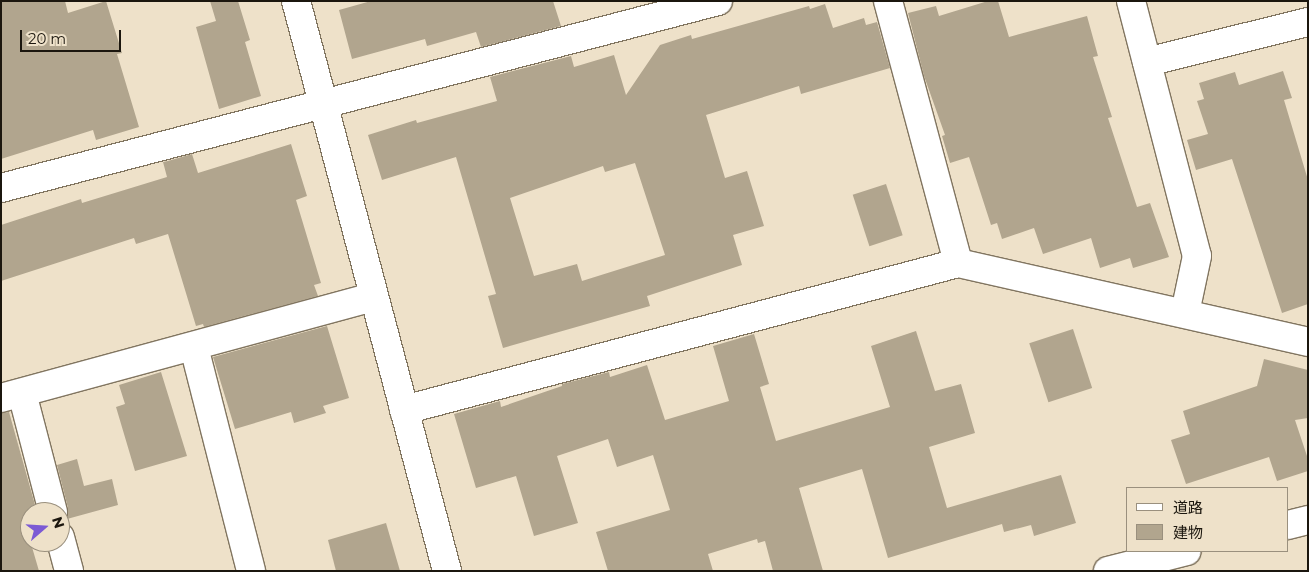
<!DOCTYPE html>
<html>
<head>
<meta charset="utf-8">
<style>
	body { margin:0 }
	#map { position:relative; width:1309px; height:572px; overflow:hidden; background:#eee1c9; font-family:Montserrat,"Noto Sans JP",sans-serif }
	div>[style] { position:absolute }
	[style*='--x'] { left:calc(var(--x)*1px); top:calc(var(--y)*1px); width:calc(var(--w)*1px); rotate:calc(var(--a)*1deg) }
	.building>* { inset:0; background:#b1a58e; transform-origin:0 0 }
	.roads { filter:drop-shadow(1px 0 #817560) drop-shadow(-1px 0 #817560) drop-shadow(0 1px #817560) drop-shadow(0 -1px #817560) }
	.minor>* { height:28px; margin:-14px; padding:0 14px; transform-origin:14px; border-radius:14px; background:#fff }
	.tertiary>* { height:28px; margin:-14px; padding:0 14px; transform-origin:14px; border-radius:14px; background:#fff }
	span { translate:-50% -50%; white-space:nowrap; text-align:center; line-height:1.15; -webkit-text-stroke:4px #eee1c9; paint-order:stroke }
	.frame { position:absolute; inset:0; border:2px solid #1b160e; pointer-events:none }
	.legend { position:absolute; left:1126px; top:487px; width:162px; height:65px; box-sizing:border-box; background:#eee1c9; border:1px solid #9a907e; margin:0; padding:6px 9px; list-style:none; font-size:15px; color:#1b160e }
	.legend li { display:flex; align-items:center; gap:10px; height:25px }
	.legend b { width:25px; border:1px solid #9a907e }
	.north { position:absolute; left:20px; top:502px; width:50px; height:50px; box-sizing:border-box; background:#eee1c9; border:1px solid #9a907e; border-radius:50%; rotate:71deg; font-size:14px; font-weight:700; line-height:20px; text-align:center; color:#1b160e }
	.north::after { content:''; display:block; margin:auto; width:18px; height:22px; background:#7c5ad4; clip-path:polygon(50% 0,100% 100%,50% 72%,0 100%) }
	.scale { position:absolute; left:20px; top:30px; width:101px; height:22px; box-sizing:border-box; border:2px solid #1b160e; border-top:0; padding-left:6px; font-size:15px; line-height:18px; white-space:nowrap; color:#1b160e; -webkit-text-stroke:4px #eee1c9; paint-order:stroke }
</style>
</head>
<body>
<div id="map">
	<div class="building">
		<i style="clip-path:polygon(1px 1px,65px 1px,68px 13px,106px 1px,122px 53px,117px 54px,139px 127px,96px 140px,93px 130px,1px 159px)"></i>
		<i style="clip-path:polygon(210px 1px,238px 1px,250px 40px,245px 42px,261px 96px,219px 109px,196px 27px,216px 21px)"></i>
		<i style="clip-path:polygon(371px 1px,553px 1px,561px 26px,481px 47px,476px 32px,427px 46px,425px 39px,352px 59px,339px 10px)"></i>
		<i style="clip-path:polygon(988px 1px,998px 1px,1009px 37px,1087px 16px,1098px 56px,1093px 57px,1112px 117px,1108px 118px,1137px 207px,1150px 203px,1169px 257px,1133px 268px,1130px 258px,1100px 268px,1091px 238px,1043px 254px,1034px 228px,1002px 239px,997px 223px,991px 225px,969px 157px,950px 163px,942px 136px,945px 135px,924px 76px,908px 13px,936px 6px,939px 16px)"></i>
		<i style="clip-path:polygon(evenodd,825px 4px,833px 28px,864px 18px,866px 25px,877px 22px,890px 68px,801px 94px,799px 86px,706px 115px,725px 178px,747px 171px,764px 226px,733px 235px,742px 265px,647px 296px,650px 306px,503px 348px,488px 296px,496px 294px,456px 157px,382px 180px,368px 135px,416px 120px,417px 123px,497px 101px,490px 77px,571px 56px,574px 67px,614px 55px,626px 95px,660px 45px,691px 35px,692px 39px,809px 6px,810px 9px,825px 4px,635px 163px,665px 255px,582px 281px,577px 264px,534px 276px,510px 198px,603px 166px,605px 172px,635px 163px)"></i>
		<i style="clip-path:polygon(1283px 71px,1292px 98px,1284px 100px,1308px 180px,1308px 304px,1282px 313px,1232px 159px,1196px 170px,1187px 140px,1208px 134px,1197px 101px,1204px 99px,1199px 83px,1235px 72px,1239px 85px)"></i>
		<i style="clip-path:polygon(291px 144px,307px 196px,296px 200px,321px 283px,314px 285px,318px 296px,204px 327px,203px 324px,196px 326px,168px 234px,136px 244px,134px 238px,1px 281px,1px 225px,81px 199px,82px 203px,167px 177px,163px 162px,168px 161px,192px 154px,198px 173px)"></i>
		<i style="left:886px;top:184px;width:54px;height:35px;rotate:72deg"></i>
		<i style="clip-path:polygon(327px 326px,349px 398px,323px 406px,326px 413px,294px 423px,291px 412px,235px 429px,213px 357px)"></i>
		<i style="left:1073px;top:329px;width:62px;height:46px;rotate:72deg"></i>
		<i style="clip-path:polygon(916px 331px,935px 391px,961px 384px,975px 433px,929px 447px,947px 508px,1061px 475px,1076px 523px,1034px 536px,1031px 525px,1004px 532px,1002px 524px,888px 558px,862px 469px,799px 488px,823px 571px,773px 571px,765px 541px,758px 543px,757px 539px,708px 554px,713px 571px,608px 571px,596px 532px,670px 510px,653px 455px,617px 467px,608px 439px,557px 456px,578px 523px,534px 536px,516px 476px,476px 488px,454px 414px,500px 401px,501px 407px,562px 386px,562px 384px,609px 372px,610px 377px,647px 365px,665px 420px,729px 401px,713px 346px,754px 334px,769px 384px,760px 387px,776px 441px,890px 407px,871px 346px)"></i>
		<i style="clip-path:polygon(1264px 359px,1308px 370px,1308px 418px,1295px 420px,1308px 459px,1308px 471px,1277px 481px,1269px 457px,1186px 484px,1171px 440px,1190px 434px,1183px 411px,1257px 386px)"></i>
		<i style="clip-path:polygon(161px 372px,187px 456px,135px 471px,116px 407px,125px 404px,119px 385px)"></i>
		<i style="clip-path:polygon(9px 412px,37px 512px,30px 512px,30px 529px,27px 530px,39px 571px,1px 571px,1px 413px)"></i>
		<i style="clip-path:polygon(77px 459px,84px 486px,112px 479px,118px 505px,67px 519px,68px 508px,57px 465px)"></i>
		<i style="clip-path:polygon(386px 523px,400px 571px,336px 571px,328px 540px)"></i>
	</div>
	<div class="roads">
		<div class="minor">
			<i style="--x:296;--y:1;--w:590;--a:75.16"></i>
			<i style="--x:888;--y:1;--w:271;--a:75"></i>
			<i style="--x:1131;--y:1;--w:263;--a:75.5"></i>
			<i style="--x:1197;--y:256;--w:58;--a:101.9"></i>
			<i style="--x:1147;--y:62;--w:166;--a:-14"></i>
			<i style="--x:1;--y:188;--w:741;--a:-14.62"></i>
			<i style="--x:194;--y:347;--w:231;--a:75.7"></i>
			<i style="--x:22;--y:393;--w:123;--a:75.4"></i>
			<i style="--x:1;--y:398;--w:386;--a:-15.2"></i>
			<i style="--x:404;--y:410;--w:573;--a:-14.86"></i>
			<i style="--x:958;--y:263;--w:359;--a:12.7"></i>
			<i style="--x:60;--y:537;--w:35;--a:75"></i>
		</div>
		<div class="tertiary">
			<i style="--x:1288;--y:525;--w:21;--a:-14"></i>
			<i style="--x:1108;--y:571;--w:81;--a:-14.2"></i>
		</div>
	</div>
	<div class="frame"></div>
	<ul class="legend">
	<li><b style="height:6px;background:#fff"></b>道路</li>
	<li><b style="height:14px;background:#b1a58e"></b>建物</li>
	</ul>
	<div class="north">N</div>
	<div class="scale">20 m</div>
</div>
</body>
</html>
